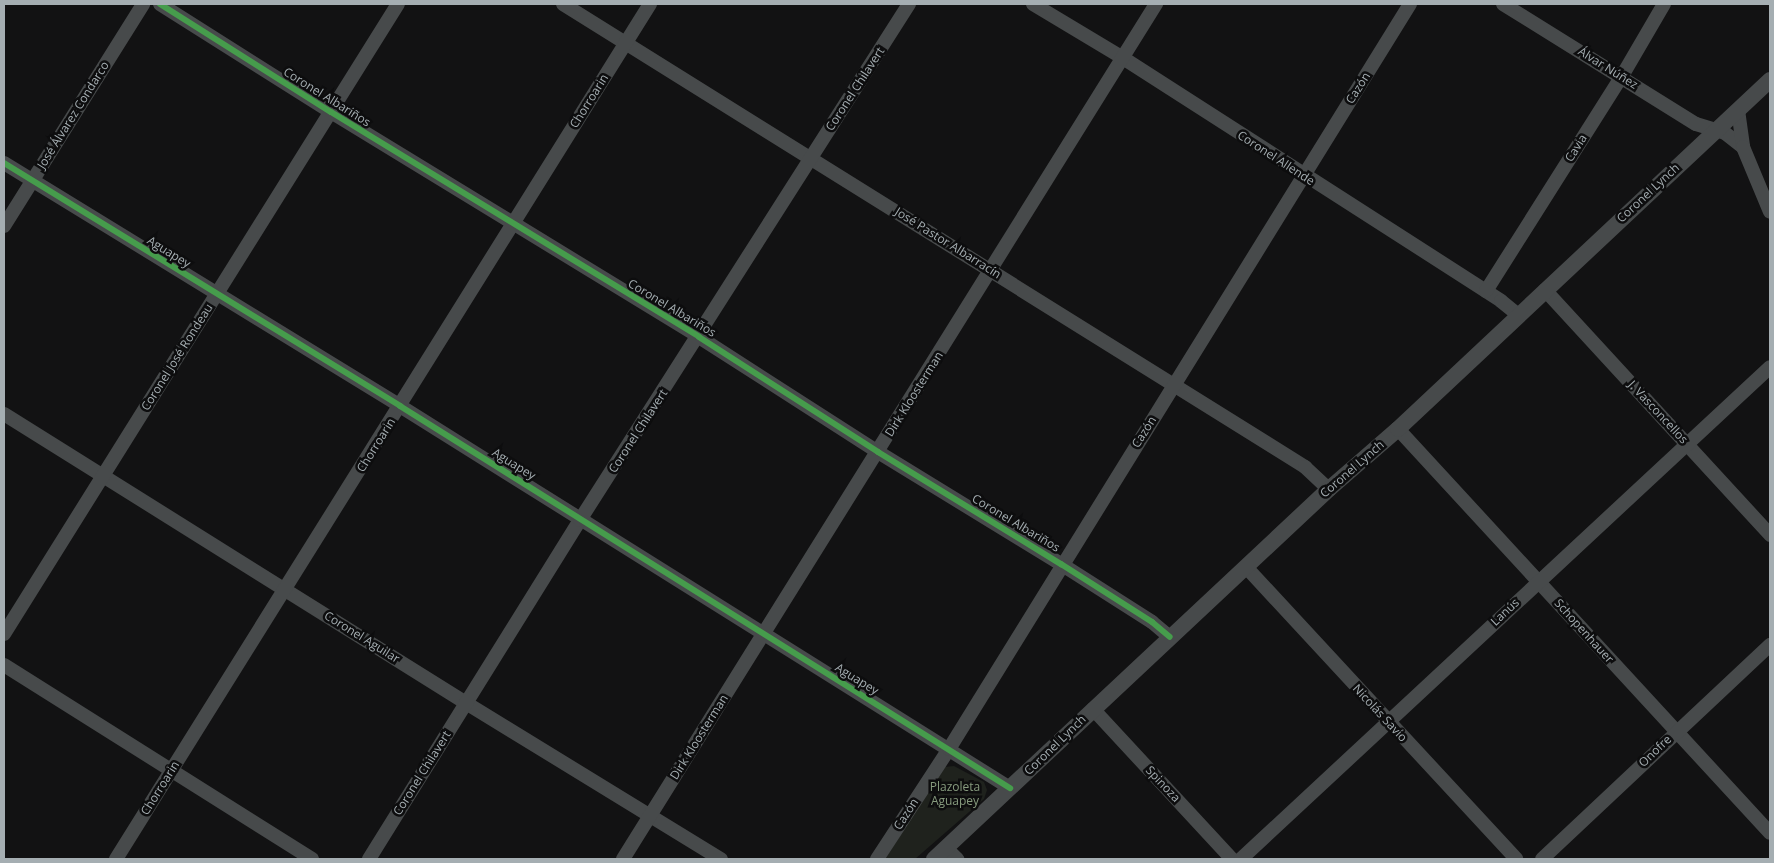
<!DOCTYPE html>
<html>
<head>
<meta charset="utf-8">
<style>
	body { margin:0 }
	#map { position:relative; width:1774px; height:863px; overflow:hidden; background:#121213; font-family:"Open Sans",sans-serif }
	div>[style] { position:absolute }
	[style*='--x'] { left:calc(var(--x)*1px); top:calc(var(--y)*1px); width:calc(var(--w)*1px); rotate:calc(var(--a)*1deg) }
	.green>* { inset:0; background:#1f221d }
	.minor>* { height:14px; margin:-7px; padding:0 7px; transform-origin:7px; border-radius:7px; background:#474a4b }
	.tertiary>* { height:16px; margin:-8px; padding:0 8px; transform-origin:8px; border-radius:8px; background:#474a4b }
	.cycleway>* { height:6px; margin:-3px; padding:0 3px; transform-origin:3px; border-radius:3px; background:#469c4c }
	span { translate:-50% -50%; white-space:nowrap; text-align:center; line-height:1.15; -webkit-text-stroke:5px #0d0d0e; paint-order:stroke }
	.street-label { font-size:12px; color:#a5aeb2 }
	.park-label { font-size:12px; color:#879b7e }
	.frame { position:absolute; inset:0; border:5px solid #a5aeb2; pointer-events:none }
</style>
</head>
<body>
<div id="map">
	<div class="green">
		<i style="clip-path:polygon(954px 766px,984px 782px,987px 790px,984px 799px,915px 859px,885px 859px,944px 767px)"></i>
	</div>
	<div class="minor">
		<i style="--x:160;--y:4;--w:202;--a:32.3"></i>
		<i style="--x:331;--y:112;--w:431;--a:31.4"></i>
		<i style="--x:699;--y:337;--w:213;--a:32.7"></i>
		<i style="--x:878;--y:452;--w:215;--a:31.5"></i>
		<i style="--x:1061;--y:564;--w:108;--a:32.5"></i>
		<i style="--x:1152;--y:622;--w:23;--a:40"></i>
		<i style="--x:563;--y:4;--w:875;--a:31.96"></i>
		<i style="--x:1305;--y:467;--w:33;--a:43"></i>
		<i style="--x:1033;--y:4;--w:105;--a:31"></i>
		<i style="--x:1123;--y:58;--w:449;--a:32.7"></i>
		<i style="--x:1501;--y:301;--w:22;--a:39"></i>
		<i style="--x:1503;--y:4;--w:227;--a:31.9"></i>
		<i style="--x:1696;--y:124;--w:30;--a:17"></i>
		<i style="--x:1725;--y:133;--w:23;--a:38"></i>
		<i style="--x:1738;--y:110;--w:37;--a:82"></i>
		<i style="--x:1743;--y:147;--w:70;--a:67.4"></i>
		<i style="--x:4;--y:163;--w:465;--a:31.5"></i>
		<i style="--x:400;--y:406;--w:720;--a:32.06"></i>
		<i style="--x:4;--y:226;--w:262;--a:-57.9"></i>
		<i style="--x:1545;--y:290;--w:333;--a:47.4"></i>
		<i style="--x:1486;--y:291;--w:254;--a:-57.7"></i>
		<i style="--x:1622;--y:76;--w:83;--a:-59.7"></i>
		<i style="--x:4;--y:414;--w:545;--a:32.03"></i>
		<i style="--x:466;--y:703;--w:299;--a:31.5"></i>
		<i style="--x:1398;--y:429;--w:549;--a:47.36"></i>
		<i style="--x:1246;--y:567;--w:398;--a:47.2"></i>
		<i style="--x:4;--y:634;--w:743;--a:-57.98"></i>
		<i style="--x:4;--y:665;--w:364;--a:32.2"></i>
		<i style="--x:1093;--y:709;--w:205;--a:47.2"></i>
		<i style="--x:946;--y:848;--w:16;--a:45"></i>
		<i style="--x:116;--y:859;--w:1008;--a:-58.01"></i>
		<i style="--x:369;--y:859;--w:399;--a:-58.1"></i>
		<i style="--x:580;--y:520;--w:612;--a:-57.48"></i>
		<i style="--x:623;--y:859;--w:1008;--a:-58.06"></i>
		<i style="--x:877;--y:859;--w:131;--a:-56.8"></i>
		<i style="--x:949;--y:749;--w:876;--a:-58.25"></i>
		<i style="--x:1241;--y:859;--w:722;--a:-42.92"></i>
		<i style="--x:1542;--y:859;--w:313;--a:-43.2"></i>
	</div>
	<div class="tertiary">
		<i style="--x:934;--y:859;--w:541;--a:-43.13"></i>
		<i style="--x:1329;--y:489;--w:91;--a:-41"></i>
		<i style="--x:1398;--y:429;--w:510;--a:-43.17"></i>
	</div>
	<div class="cycleway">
		<i style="--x:160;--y:4;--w:202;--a:32.3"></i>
		<i style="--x:331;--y:112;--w:431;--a:31.4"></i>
		<i style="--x:699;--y:337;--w:213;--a:32.7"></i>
		<i style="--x:878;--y:452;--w:215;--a:31.5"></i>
		<i style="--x:1061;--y:564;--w:108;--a:32.5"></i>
		<i style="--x:1152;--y:622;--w:23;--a:40"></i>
		<i style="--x:4;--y:163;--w:465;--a:31.5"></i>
		<i style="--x:400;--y:406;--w:720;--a:32.06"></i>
	</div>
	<div class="street-label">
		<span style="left:1608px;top:68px;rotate:32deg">Álvar Núñez</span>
		<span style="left:1358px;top:88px;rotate:-58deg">Cazón</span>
		<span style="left:855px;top:89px;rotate:-57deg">Coronel Chilavert</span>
		<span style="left:327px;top:97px;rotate:32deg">Coronel Albariños</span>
		<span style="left:589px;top:101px;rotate:-58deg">Chorroarin</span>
		<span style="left:73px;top:115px;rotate:-58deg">José Álvarez Condarco</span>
		<span style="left:1576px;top:148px;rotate:-58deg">Cavia</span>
		<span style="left:1276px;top:158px;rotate:33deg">Coronel Allende</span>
		<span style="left:1648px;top:193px;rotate:-43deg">Coronel Lynch</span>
		<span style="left:948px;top:243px;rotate:32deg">José Pastor Albarracín</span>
		<span style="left:169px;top:252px;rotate:32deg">Aguapey</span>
		<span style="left:672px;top:308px;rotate:31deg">Coronel Albariños</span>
		<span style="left:177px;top:357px;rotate:-58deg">Coronel José Rondeau</span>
		<span style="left:914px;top:394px;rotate:-58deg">Dirk Kloosterman</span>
		<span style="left:1658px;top:412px;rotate:47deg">J. Vasconcellos</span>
		<span style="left:638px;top:431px;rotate:-57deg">Coronel Chilavert</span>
		<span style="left:1144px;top:432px;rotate:-58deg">Cazón</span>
		<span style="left:376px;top:445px;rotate:-58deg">Chorroarin</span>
		<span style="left:514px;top:464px;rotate:32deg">Aguapey</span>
		<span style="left:1352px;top:469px;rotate:-41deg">Coronel Lynch</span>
		<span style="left:1016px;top:523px;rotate:31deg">Coronel Albariños</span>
		<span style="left:1505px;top:612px;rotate:-43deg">Lanús</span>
		<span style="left:1584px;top:631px;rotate:48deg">Schopenhauer</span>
		<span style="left:362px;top:637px;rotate:32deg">Coronel Aguilar</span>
		<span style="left:857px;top:679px;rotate:32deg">Aguapey</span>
		<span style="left:1380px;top:713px;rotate:47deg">Nicolás Savio</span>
		<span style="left:699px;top:737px;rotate:-58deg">Dirk Kloosterman</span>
		<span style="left:1055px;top:745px;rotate:-44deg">Coronel Lynch</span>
		<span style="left:1655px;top:751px;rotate:-44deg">Onofre</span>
		<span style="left:422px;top:773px;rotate:-58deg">Coronel Chilavert</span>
		<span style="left:1163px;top:784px;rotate:47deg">Spinoza</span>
		<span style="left:160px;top:788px;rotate:-58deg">Chorroarin</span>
		<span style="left:906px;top:814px;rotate:-57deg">Cazón</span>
	</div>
	<div class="park-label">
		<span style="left:955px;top:794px">Plazoleta<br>Aguapey</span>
	</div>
	<div class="frame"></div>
</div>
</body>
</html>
